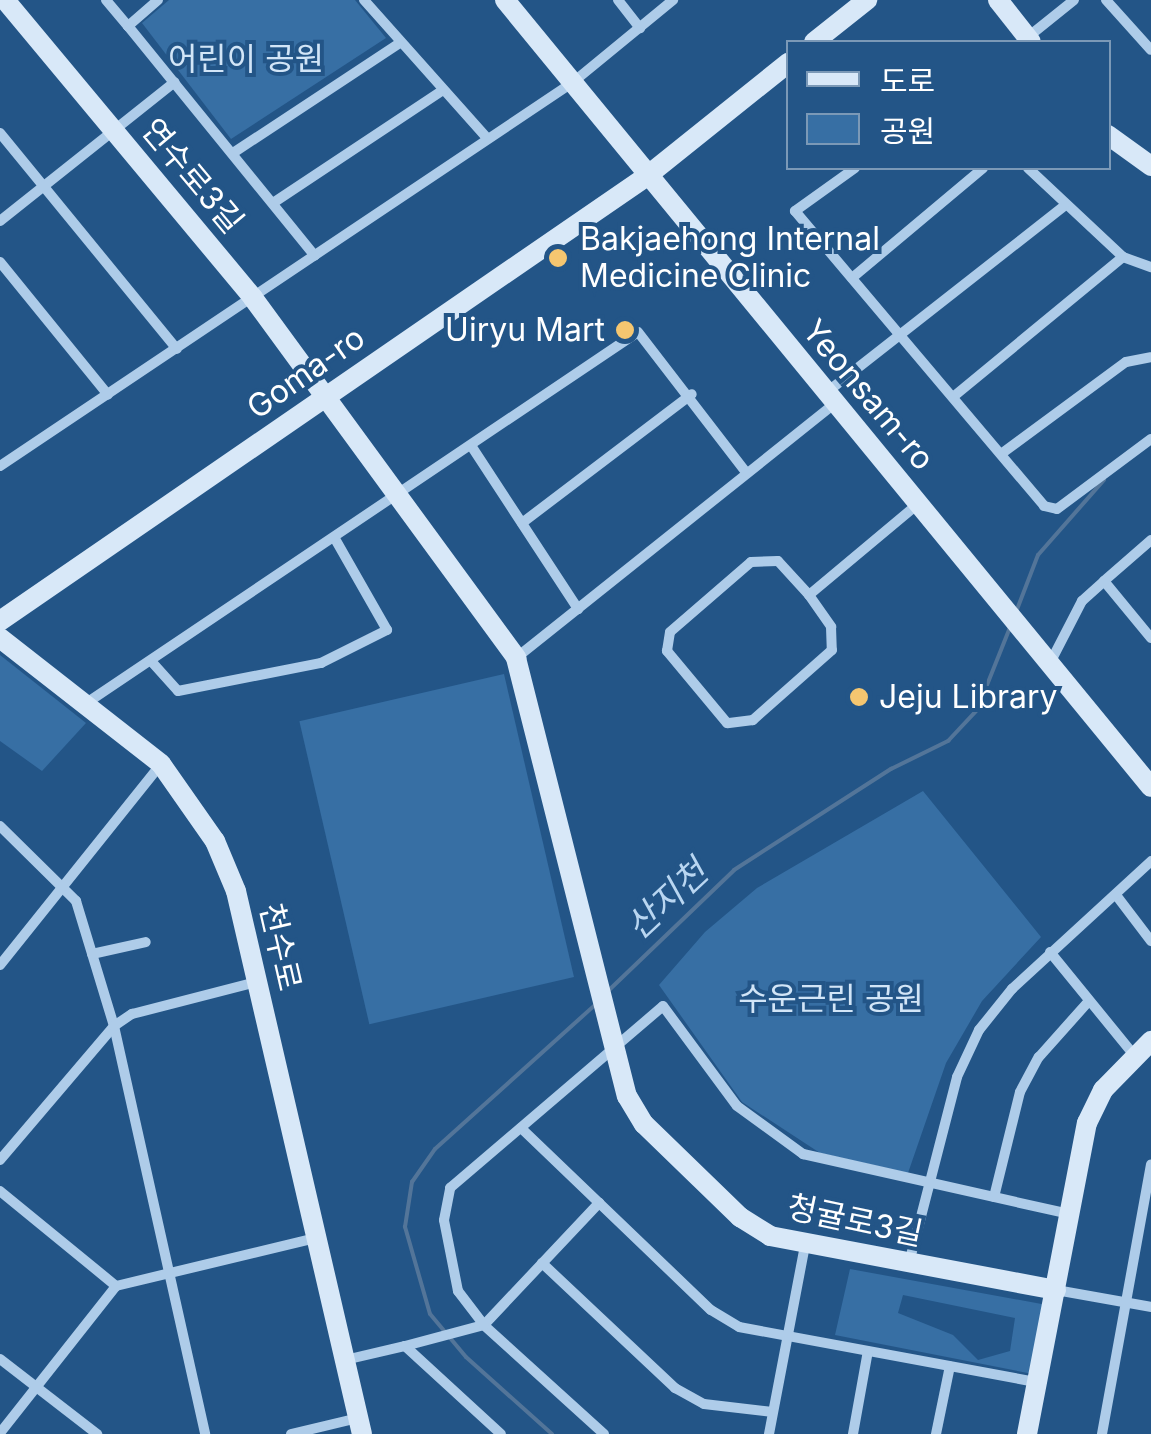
<!DOCTYPE html>
<html>
<head>
<meta charset="utf-8">
<style>
	body { margin:0 }
	#map { position:relative; width:1151px; height:1434px; overflow:hidden; background:#235587; font-family:Inter,"Noto Sans KR",sans-serif }
	div>[style] { position:absolute }
	[style*='--x'] { left:calc(var(--x)*1px); top:calc(var(--y)*1px); width:calc(var(--w)*1px); rotate:calc(var(--a)*1deg) }
	.green>* { inset:0; background:#376fa4; transform-origin:0 0 }
	.stream>* { height:4px; margin:-2px; padding:0 2px; transform-origin:2px; border-radius:2px; background:#537599 }
	.street>* { height:10px; margin:-5px; padding:0 5px; transform-origin:5px; border-radius:5px; background:#aecce9 }
	.secondary>* { height:20px; margin:-10px; padding:0 10px; transform-origin:10px; border-radius:10px; background:#d8e8f8 }
	.dots>* { width:28px; height:28px; translate:-50% -50%; box-sizing:border-box; border:5px solid #235587; border-radius:50% }
	span { translate:-50% -50%; white-space:nowrap; text-align:center; line-height:1.15; -webkit-text-stroke:8px #235587; paint-order:stroke }
	.park-label { font-size:32px; color:#d2e5f7 }
	.street-label { font-size:32px; color:#fff }
	.poi-label { font-size:32px; color:#fff }
	.left { translate:0 -50%; text-align:left }
	.right { translate:-100% -50%; text-align:right }
	.water-label { font-size:35px; color:#b9d6f1; font-style:italic }
	.legend { position:absolute; left:786px; top:40px; width:325px; height:130px; box-sizing:border-box; background:#235587; border:2px solid #7b99b7; margin:0; padding:12px 18px; list-style:none; font-size:30px; color:#fff }
	.legend li { display:flex; align-items:center; gap:20px; height:50px }
	.legend b { width:50px; border:2px solid #7b99b7 }
</style>
</head>
<body>
<div id="map">
	<div class="green">
		<i style="clip-path:polygon(169px 0,355px 0,386px 38px,231px 139px,142px 23px)"></i>
		<i style="clip-path:polygon(0 655px,86px 723px,42px 771px,0 741px)"></i>
		<i style="left:504px;top:674px;width:311px;height:210px;rotate:77deg"></i>
		<i style="clip-path:polygon(923px 791px,1041px 937px,982px 1001px,946px 1063px,908px 1173px,820px 1153px,742px 1102px,659px 985px,705px 932px,757px 888px)"></i>
		<i style="clip-path:polygon(evenodd,850px 1269px,1047px 1305px,1033px 1374px,835px 1335px,850px 1269px,903px 1295px,1015px 1318px,1010px 1351px,978px 1360px,953px 1335px,898px 1313px,903px 1295px)"></i>
	</div>
	<div class="stream">
		<i style="--x:1016;--y:612;--w:61;--a:-68.9"></i>
		<i style="--x:1038;--y:555;--w:100;--a:-48.7"></i>
		<i style="--x:607;--y:992;--w:176;--a:-43.8"></i>
		<i style="--x:734;--y:870;--w:187;--a:-32.8"></i>
		<i style="--x:891;--y:769;--w:64;--a:-26.2"></i>
		<i style="--x:948;--y:741;--w:42;--a:-46.9"></i>
		<i style="--x:977;--y:710;--w:92;--a:-68.2"></i>
		<i style="--x:552;--y:1434;--w:115;--a:-138.2"></i>
		<i style="--x:466;--y:1357;--w:56;--a:-129.9"></i>
		<i style="--x:430;--y:1314;--w:91;--a:-106"></i>
		<i style="--x:405;--y:1227;--w:46;--a:-81.2"></i>
		<i style="--x:412;--y:1182;--w:40;--a:-55.1"></i>
		<i style="--x:435;--y:1149;--w:218;--a:-42"></i>
	</div>
	<div class="street">
		<i style="--x:106;--y:0;--w:34;--a:50"></i>
		<i style="--x:158;--y:0;--w:40;--a:139"></i>
		<i style="--x:128;--y:26;--w:296;--a:50.9"></i>
		<i style="--x:364;--y:0;--w:183;--a:48.3"></i>
		<i style="--x:618;--y:0;--w:36;--a:52"></i>
		<i style="--x:1106;--y:0;--w:67;--a:48"></i>
		<i style="--x:1028;--y:37;--w:59;--a:-38.8"></i>
		<i style="--x:0;--y:133;--w:279;--a:50.7"></i>
		<i style="--x:233;--y:153;--w:200;--a:-33.4"></i>
		<i style="--x:855;--y:168;--w:74;--a:144.4"></i>
		<i style="--x:795;--y:211;--w:386;--a:49.8"></i>
		<i style="--x:1044;--y:506;--w:13;--a:13"></i>
		<i style="--x:1057;--y:509;--w:117;--a:-36.7"></i>
		<i style="--x:1028;--y:168;--w:130;--a:43.1"></i>
		<i style="--x:1123;--y:257;--w:30;--a:20"></i>
		<i style="--x:273;--y:203;--w:204;--a:-33.6"></i>
		<i style="--x:0;--y:221;--w:223;--a:-38.5"></i>
		<i style="--x:0;--y:262;--w:171;--a:50.9"></i>
		<i style="--x:852;--y:278;--w:171;--a:-40"></i>
		<i style="--x:827;--y:392;--w:301;--a:-38.1"></i>
		<i style="--x:953;--y:397;--w:220;--a:-39.5"></i>
		<i style="--x:472;--y:447;--w:194;--a:56.8"></i>
		<i style="--x:1001;--y:454;--w:155;--a:-36.4"></i>
		<i style="--x:1126;--y:362;--w:25;--a:-11"></i>
		<i style="--x:0;--y:466;--w:688;--a:-33.81"></i>
		<i style="--x:572;--y:83;--w:131;--a:-39.4"></i>
		<i style="--x:522;--y:523;--w:213;--a:-37.2"></i>
		<i style="--x:1151;--y:540;--w:62;--a:138.9"></i>
		<i style="--x:1104;--y:581;--w:74;--a:50.5"></i>
		<i style="--x:809;--y:595;--w:39;--a:55"></i>
		<i style="--x:831;--y:627;--w:23;--a:88"></i>
		<i style="--x:832;--y:650;--w:106;--a:138.5"></i>
		<i style="--x:753;--y:720;--w:26;--a:173"></i>
		<i style="--x:727;--y:723;--w:94;--a:-129.8"></i>
		<i style="--x:667;--y:651;--w:19;--a:-81"></i>
		<i style="--x:670;--y:632;--w:107;--a:-40.8"></i>
		<i style="--x:751;--y:562;--w:27;--a:-2"></i>
		<i style="--x:778;--y:561;--w:46;--a:47.6"></i>
		<i style="--x:809;--y:595;--w:142;--a:-39.9"></i>
		<i style="--x:516;--y:658;--w:408;--a:-38.6"></i>
		<i style="--x:151;--y:661;--w:40;--a:48"></i>
		<i style="--x:178;--y:691;--w:146;--a:-11.1"></i>
		<i style="--x:321;--y:663;--w:74;--a:-26.6"></i>
		<i style="--x:387;--y:630;--w:105;--a:-119.7"></i>
		<i style="--x:1050;--y:663;--w:70;--a:-62.7"></i>
		<i style="--x:1082;--y:601;--w:30;--a:-42"></i>
		<i style="--x:85;--y:704;--w:666;--a:-33.93"></i>
		<i style="--x:638;--y:332;--w:177;--a:52.4"></i>
		<i style="--x:0;--y:826;--w:107;--a:44.6"></i>
		<i style="--x:76;--y:901;--w:131;--a:73.1"></i>
		<i style="--x:114;--y:1026;--w:418;--a:77.4"></i>
		<i style="--x:1116;--y:895;--w:58;--a:52.7"></i>
		<i style="--x:1050;--y:952;--w:133;--a:50.8"></i>
		<i style="--x:92;--y:954;--w:55;--a:-12.5"></i>
		<i style="--x:0;--y:965;--w:258;--a:-51.3"></i>
		<i style="--x:521;--y:1128;--w:263;--a:43.8"></i>
		<i style="--x:711;--y:1310;--w:33;--a:31"></i>
		<i style="--x:739;--y:1327;--w:303;--a:10.5"></i>
		<i style="--x:0;--y:1160;--w:176;--a:-49.6"></i>
		<i style="--x:114;--y:1026;--w:22;--a:-34"></i>
		<i style="--x:132;--y:1014;--w:129;--a:-14.4"></i>
		<i style="--x:0;--y:1191;--w:150;--a:39.3"></i>
		<i style="--x:994;--y:1197;--w:108;--a:-76.1"></i>
		<i style="--x:1020;--y:1092;--w:40;--a:-62"></i>
		<i style="--x:1039;--y:1057;--w:74;--a:-48.3"></i>
		<i style="--x:542;--y:1263;--w:183;--a:43.2"></i>
		<i style="--x:675;--y:1388;--w:33;--a:29"></i>
		<i style="--x:704;--y:1404;--w:69;--a:6.6"></i>
		<i style="--x:909;--y:1263;--w:192;--a:-75.5"></i>
		<i style="--x:957;--y:1077;--w:52;--a:-64.9"></i>
		<i style="--x:979;--y:1030;--w:53;--a:-51.2"></i>
		<i style="--x:1012;--y:989;--w:189;--a:-42.6"></i>
		<i style="--x:1056;--y:1290;--w:97;--a:10.1"></i>
		<i style="--x:405;--y:1346;--w:82;--a:-14.9"></i>
		<i style="--x:484;--y:1325;--w:168;--a:-46.7"></i>
		<i style="--x:0;--y:1359;--w:123;--a:37.7"></i>
		<i style="--x:345;--y:1360;--w:62;--a:-13.1"></i>
		<i style="--x:405;--y:1346;--w:130;--a:42.5"></i>
		<i style="--x:0;--y:1433;--w:187;--a:-51.7"></i>
		<i style="--x:116;--y:1286;--w:206;--a:-13.5"></i>
		<i style="--x:291;--y:1434;--w:69;--a:-13.4"></i>
		<i style="--x:604;--y:1434;--w:162;--a:-137.8"></i>
		<i style="--x:484;--y:1325;--w:43;--a:-127.4"></i>
		<i style="--x:458;--y:1291;--w:72;--a:-101.2"></i>
		<i style="--x:444;--y:1220;--w:33;--a:-79"></i>
		<i style="--x:450;--y:1188;--w:280;--a:-40.5"></i>
		<i style="--x:663;--y:1006;--w:124;--a:53.5"></i>
		<i style="--x:737;--y:1106;--w:82;--a:36"></i>
		<i style="--x:803;--y:1154;--w:274;--a:12.7"></i>
		<i style="--x:769;--y:1434;--w:191;--a:-79.2"></i>
		<i style="--x:853;--y:1434;--w:84;--a:-79.8"></i>
		<i style="--x:936;--y:1434;--w:69;--a:-78.4"></i>
		<i style="--x:1102;--y:1434;--w:274;--a:-79.7"></i>
	</div>
	<div class="secondary">
		<i style="--x:5;--y:0;--w:388;--a:50.2"></i>
		<i style="--x:253;--y:298;--w:446;--a:53.8"></i>
		<i style="--x:516;--y:658;--w:452;--a:75.8"></i>
		<i style="--x:627;--y:1096;--w:33;--a:59"></i>
		<i style="--x:644;--y:1124;--w:134;--a:44.1"></i>
		<i style="--x:740;--y:1217;--w:36;--a:32"></i>
		<i style="--x:770;--y:1236;--w:291;--a:10.7"></i>
		<i style="--x:505;--y:0;--w:1018;--a:50.62"></i>
		<i style="--x:998;--y:0;--w:53;--a:51.8"></i>
		<i style="--x:814;--y:42;--w:68;--a:-38.4"></i>
		<i style="--x:1108;--y:135;--w:53;--a:35.8"></i>
		<i style="--x:0;--y:621;--w:785;--a:-34.52"></i>
		<i style="--x:647;--y:176;--w:181;--a:-38.7"></i>
		<i style="--x:0;--y:638;--w:204;--a:38"></i>
		<i style="--x:161;--y:764;--w:94;--a:55"></i>
		<i style="--x:215;--y:841;--w:54;--a:67.2"></i>
		<i style="--x:236;--y:891;--w:557;--a:76.94"></i>
		<i style="--x:1027;--y:1434;--w:317;--a:-79.1"></i>
		<i style="--x:1087;--y:1123;--w:37;--a:-64"></i>
		<i style="--x:1103;--y:1090;--w:69;--a:-45.6"></i>
	</div>
	<div class="dots">
		<i style="left:558px;top:258px;background:#f5c670"></i>
		<i style="left:625px;top:330px;background:#f5c670"></i>
		<i style="left:859px;top:697px;background:#f5c670"></i>
	</div>
	<div class="park-label">
		<span style="left:246px;top:59px">어린이 공원</span>
		<span style="left:831px;top:999px">수운근린 공원</span>
	</div>
	<div class="street-label">
		<span style="left:192px;top:176px;rotate:50deg">연수로3길</span>
		<span style="left:306px;top:373px;rotate:-35deg">Goma-ro</span>
		<span style="left:868px;top:395px;rotate:50deg">Yeonsam-ro</span>
		<span style="left:280px;top:947px;rotate:77deg">천수로</span>
		<span style="left:855px;top:1221px;rotate:12deg">청귤로3길</span>
	</div>
	<div class="poi-label">
		<span class="left" style="left:580px;top:258px">Bakjaehong Internal<br>Medicine Clinic</span>
		<span class="right" style="left:605px;top:330px">Uiryu Mart</span>
		<span class="left" style="left:879px;top:697px">Jeju Library</span>
	</div>
	<div class="water-label">
		<span style="left:666px;top:899px;rotate:-43deg">산지천</span>
	</div>
	<ul class="legend">
	<li><b style="height:12px;background:#d8e8f8"></b>도로</li>
	<li><b style="height:28px;background:#376fa4"></b>공원</li>
	</ul>
</div>
</body>
</html>
